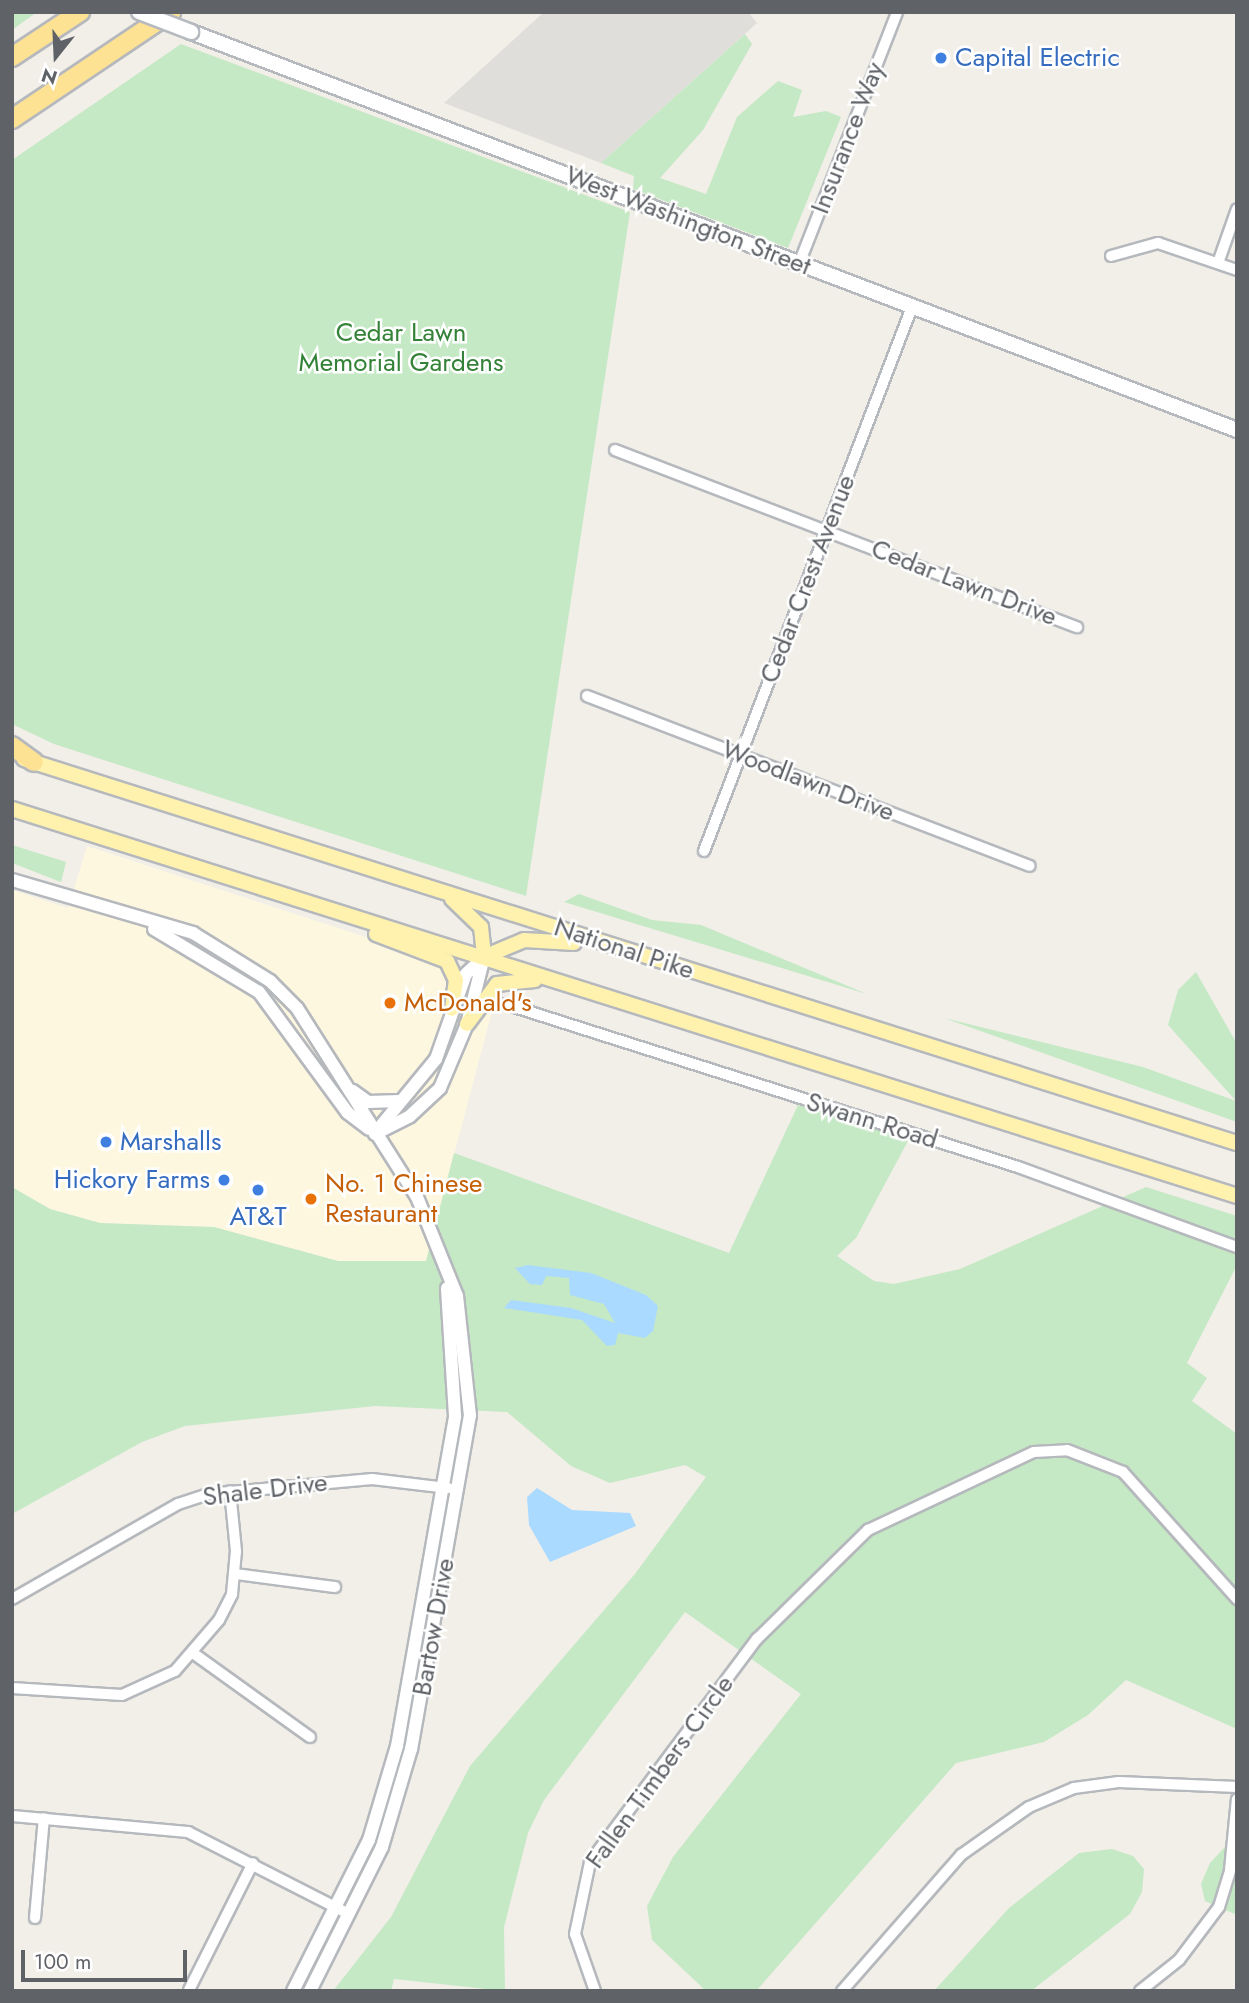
<!DOCTYPE html>
<html>
<head>
<meta charset="utf-8">
<style>
	body { margin:0 }
	#map { position:relative; width:1249px; height:2003px; overflow:hidden; background:#f1efe8; font-family:Jost,sans-serif }
	div>[style] { position:absolute }
	[style*='--x'] { left:calc(var(--x)*1px); top:calc(var(--y)*1px); width:calc(var(--w)*1px); rotate:calc(var(--a)*1deg) }
	.commercial>* { inset:0; background:#fef7e0 }
	.industrial>* { inset:0; background:#e0deda }
	.green>* { inset:0; background:#c5e8c5 }
	.water>* { inset:0; background:#aadaff }
	.roads { filter:drop-shadow(2px 0 #b5b8bc) drop-shadow(-2px 0 #b5b8bc) drop-shadow(0 2px #b5b8bc) drop-shadow(0 -2px #b5b8bc) }
	.minor>* { height:10px; margin:-5px; padding:0 5px; transform-origin:5px; border-radius:5px; background:#fff }
	.tertiary>* { height:12px; margin:-6px; padding:0 6px; transform-origin:6px; border-radius:6px; background:#fff }
	.secondary>* { height:14px; margin:-7px; padding:0 7px; transform-origin:7px; border-radius:7px; background:#fff }
	.primary>* { height:14px; margin:-7px; padding:0 7px; transform-origin:7px; border-radius:7px; background:#fff2af }
	.motorway>* { height:18px; margin:-9px; padding:0 9px; transform-origin:9px; border-radius:9px; background:#fde293 }
	.bridges { filter:drop-shadow(2px 0 #b6babf) drop-shadow(-2px 0 #b6babf) drop-shadow(0 2px #b6babf) drop-shadow(0 -2px #b6babf) }
	.secondary-bridge>* { height:14px; margin:-7px; padding:0 7px; transform-origin:7px; border-radius:7px; background:#fff }
	.dots>* { width:19px; height:19px; translate:-50% -50%; box-sizing:border-box; border:4px solid #fff; border-radius:50% }
	span { translate:-50% -50%; white-space:nowrap; text-align:center; line-height:1.15; -webkit-text-stroke:5px #fff; paint-order:stroke }
	.shop-label { font-size:26px; color:#366cbe }
	.left { translate:0 -50%; text-align:left }
	.right { translate:-100% -50%; text-align:right }
	.street-label { font-size:26px; color:#5f6368 }
	.park-label { font-size:26px; color:#348238 }
	.food-label { font-size:26px; color:#c56008 }
	.frame { position:absolute; inset:0; border:14px solid #5f6368; pointer-events:none }
	.north { position:absolute; left:21px; top:21px; width:70px; height:70px; -webkit-text-stroke:5px #fff; paint-order:stroke; rotate:198deg; font-size:19px; font-weight:700; line-height:28px; text-align:center; color:#5f6368 }
	.north::after { content:''; display:block; margin:auto; width:24px; height:32px; background:#5f6368; clip-path:polygon(50% 0,100% 100%,50% 72%,0 100%) }
	.scale { position:absolute; left:21px; top:1950px; width:166px; height:32px; box-sizing:border-box; border:4px solid #5f6368; border-top:0; padding-left:9px; font-size:21px; line-height:24px; white-space:nowrap; color:#5f6368; -webkit-text-stroke:5px #fff; paint-order:stroke }
</style>
</head>
<body>
<div id="map">
	<div class="commercial">
		<i style="clip-path:polygon(87px 846px,500px 981px,426px 1261px,338px 1261px,214px 1227px,100px 1223px,50px 1209px,12px 1187px,12px 890px,68px 908px)"></i>
	</div>
	<div class="industrial">
		<i style="clip-path:polygon(544px 12px,748px 12px,757px 23px,601px 163px,444px 103px)"></i>
	</div>
	<div class="green">
		<i style="clip-path:polygon(12px 12px,37px 12px,12px 30px)"></i>
		<i style="clip-path:polygon(745px 34px,752px 44px,703px 130px,660px 178px,706px 194px,737px 117px,778px 81px,802px 90px,793px 117px,826px 111px,841px 117px,788px 248px,633px 189px,634px 176px,601px 163px)"></i>
		<i style="clip-path:polygon(181px 44px,630px 212px,526px 896px,54px 744px,12px 724px,12px 160px)"></i>
		<i style="clip-path:polygon(12px 845px,66px 862px,61px 882px,12px 863px)"></i>
		<i style="clip-path:polygon(579px 894px,652px 920px,701px 925px,867px 994px,564px 902px)"></i>
		<i style="clip-path:polygon(1196px 972px,1237px 1044px,1237px 1122px,944px 1018px,1143px 1067px,1236px 1101px,1168px 1025px,1178px 990px)"></i>
		<i style="clip-path:polygon(798px 1105px,909px 1139px,856px 1238px,837px 1256px,874px 1281px,894px 1284px,960px 1269px,1146px 1187px,1237px 1216px,1237px 1265px,1187px 1363px,1207px 1378px,1192px 1401px,1237px 1434px,1237px 1729px,1126px 1680px,1088px 1715px,1044px 1742px,956px 1763px,756px 1991px,706px 1991px,652px 1940px,647px 1906px,673px 1857px,801px 1694px,685px 1612px,544px 1800px,528px 1833px,504px 1927px,505px 1991px,394px 1979px,391px 1991px,333px 1991px,391px 1917px,470px 1766px,635px 1574px,706px 1477px,685px 1465px,610px 1483px,571px 1466px,507px 1412px,375px 1406px,185px 1426px,142px 1442px,12px 1514px,12px 1187px,50px 1209px,100px 1223px,214px 1227px,338px 1261px,426px 1261px,454px 1153px,729px 1253px)"></i>
		<i style="clip-path:polygon(1237px 1834px,1237px 1915px,1205px 1901px,1201px 1884px,1210px 1863px)"></i>
		<i style="clip-path:polygon(1112px 1849px,1133px 1856px,1144px 1869px,1142px 1892px,1130px 1914px,1031px 1991px,934px 1991px,1009px 1908px,1079px 1853px)"></i>
	</div>
	<div class="water">
		<i style="clip-path:polygon(528px 1265px,591px 1273px,646px 1295px,658px 1306px,653px 1331px,645px 1338px,618px 1333px,615px 1345px,607px 1346px,582px 1320px,504px 1308px,511px 1300px,571px 1308px,615px 1323px,604px 1304px,570px 1295px,569px 1278px,546px 1276px,542px 1285px,530px 1284px,515px 1268px)"></i>
		<i style="clip-path:polygon(537px 1488px,572px 1510px,630px 1513px,636px 1526px,550px 1562px,529px 1525px,527px 1497px)"></i>
	</div>
	<div class="roads">
		<div class="minor">
			<i style="--x:1111;--y:256;--w:49;--a:-15.5"></i>
			<i style="--x:1158;--y:243;--w:83;--a:18.9"></i>
			<i style="--x:1218;--y:263;--w:57;--a:-70.6"></i>
			<i style="--x:799;--y:264;--w:270;--a:-68.7"></i>
			<i style="--x:615;--y:450;--w:495;--a:21"></i>
			<i style="--x:587;--y:696;--w:474;--a:21"></i>
			<i style="--x:704;--y:851;--w:582;--a:-69.08"></i>
			<i style="--x:505;--y:1004;--w:538;--a:17.63"></i>
			<i style="--x:1018;--y:1167;--w:233;--a:20.1"></i>
			<i style="--x:236;--y:1574;--w:100;--a:7.5"></i>
			<i style="--x:12;--y:1599;--w:191;--a:-29.8"></i>
			<i style="--x:178;--y:1504;--w:32;--a:-18"></i>
			<i style="--x:208;--y:1494;--w:165;--a:-5.2"></i>
			<i style="--x:372;--y:1479;--w:77;--a:6.8"></i>
			<i style="--x:193;--y:1653;--w:144;--a:35.7"></i>
			<i style="--x:12;--y:1688;--w:110;--a:3.6"></i>
			<i style="--x:122;--y:1695;--w:58;--a:-24.4"></i>
			<i style="--x:175;--y:1671;--w:67;--a:-49.2"></i>
			<i style="--x:219;--y:1620;--w:29;--a:-63"></i>
			<i style="--x:232;--y:1594;--w:43;--a:-84.7"></i>
			<i style="--x:236;--y:1551;--w:60;--a:-95.7"></i>
			<i style="--x:12;--y:1816;--w:177;--a:5.2"></i>
			<i style="--x:188;--y:1832;--w:181;--a:27"></i>
			<i style="--x:35;--y:1918;--w:100;--a:-84.9"></i>
			<i style="--x:189;--y:1990;--w:142;--a:-63.3"></i>
			<i style="--x:595;--y:1991;--w:60;--a:-109.3"></i>
			<i style="--x:575;--y:1934;--w:74;--a:-78.2"></i>
			<i style="--x:590;--y:1862;--w:279;--a:-53.2"></i>
			<i style="--x:757;--y:1639;--w:156;--a:-44.5"></i>
			<i style="--x:868;--y:1530;--w:183;--a:-25.2"></i>
			<i style="--x:1034;--y:1452;--w:33;--a:-3"></i>
			<i style="--x:1067;--y:1450;--w:60;--a:21.4"></i>
			<i style="--x:1123;--y:1472;--w:171;--a:48.1"></i>
			<i style="--x:842;--y:1991;--w:181;--a:-48.8"></i>
			<i style="--x:961;--y:1855;--w:83;--a:-35.2"></i>
			<i style="--x:1029;--y:1807;--w:49;--a:-22.9"></i>
			<i style="--x:1074;--y:1788;--w:45;--a:-7.6"></i>
			<i style="--x:1119;--y:1782;--w:118;--a:2.4"></i>
			<i style="--x:1140;--y:1991;--w:50;--a:-38.5"></i>
			<i style="--x:1179;--y:1960;--w:66;--a:-53"></i>
			<i style="--x:1219;--y:1907;--w:39;--a:-73"></i>
			<i style="--x:1230;--y:1870;--w:71;--a:-84.4"></i>
		</div>
		<div class="tertiary">
			<i style="--x:12;--y:880;--w:189;--a:16.3"></i>
			<i style="--x:193;--y:933;--w:91;--a:31.9"></i>
			<i style="--x:270;--y:981;--w:38;--a:45"></i>
			<i style="--x:297;--y:1008;--w:224;--a:57.6"></i>
			<i style="--x:417;--y:1197;--w:107;--a:68"></i>
			<i style="--x:457;--y:1296;--w:120;--a:83.8"></i>
			<i style="--x:470;--y:1415;--w:339;--a:100"></i>
			<i style="--x:411;--y:1749;--w:102;--a:106.5"></i>
			<i style="--x:382;--y:1847;--w:161;--a:116.6"></i>
			<i style="--x:154;--y:929;--w:122;--a:31"></i>
			<i style="--x:259;--y:992;--w:150;--a:53.7"></i>
			<i style="--x:348;--y:1113;--w:26;--a:37"></i>
			<i style="--x:353;--y:1091;--w:19;--a:36"></i>
			<i style="--x:368;--y:1102;--w:32;--a:-2"></i>
			<i style="--x:375;--y:1133;--w:96;--a:-50.5"></i>
			<i style="--x:436;--y:1059;--w:90;--a:-70.6"></i>
			<i style="--x:466;--y:974;--w:25;--a:-43"></i>
			<i style="--x:375;--y:1134;--w:39;--a:-27"></i>
			<i style="--x:410;--y:1116;--w:41;--a:-43"></i>
			<i style="--x:440;--y:1088;--w:69;--a:-67.1"></i>
			<i style="--x:467;--y:1024;--w:69;--a:-75.8"></i>
			<i style="--x:293;--y:1991;--w:169;--a:-63.3"></i>
			<i style="--x:369;--y:1840;--w:98;--a:-73.4"></i>
			<i style="--x:397;--y:1746;--w:335;--a:-80"></i>
			<i style="--x:455;--y:1416;--w:128;--a:-93.6"></i>
		</div>
		<div class="secondary">
			<i style="--x:191;--y:32;--w:1119;--a:20.83"></i>
		</div>
		<div class="primary">
			<i style="--x:24;--y:759;--w:1272;--a:17.57"></i>
			<i style="--x:12;--y:809;--w:1285;--a:17.53"></i>
			<i style="--x:452;--y:899;--w:40;--a:44"></i>
			<i style="--x:481;--y:927;--w:30;--a:84"></i>
			<i style="--x:376;--y:934;--w:76;--a:20.8"></i>
			<i style="--x:447;--y:961;--w:21;--a:65"></i>
			<i style="--x:456;--y:980;--w:29;--a:98"></i>
			<i style="--x:484;--y:957;--w:43;--a:-23"></i>
			<i style="--x:524;--y:940;--w:50;--a:3.4"></i>
			<i style="--x:467;--y:1024;--w:50;--a:-53.1"></i>
			<i style="--x:497;--y:984;--w:38;--a:-6"></i>
		</div>
		<div class="motorway">
			<i style="--x:12;--y:57;--w:82;--a:-33.5"></i>
			<i style="--x:12;--y:119;--w:192;--a:-33.9"></i>
			<i style="--x:12;--y:746;--w:27;--a:36"></i>
		</div>
	</div>
	<div class="bridges">
		<div class="secondary-bridge">
			<i style="--x:139;--y:12;--w:56;--a:21"></i>
		</div>
	</div>
	<div class="dots">
		<i style="left:941px;top:58px;background:#3f7fe0"></i>
		<i style="left:390px;top:1003px;background:#e8710a"></i>
		<i style="left:106px;top:1142px;background:#3f7fe0"></i>
		<i style="left:224px;top:1180px;background:#3f7fe0"></i>
		<i style="left:258px;top:1190px;background:#3f7fe0"></i>
		<i style="left:311px;top:1199px;background:#e8710a"></i>
	</div>
	<div class="shop-label">
		<span class="left" style="left:955px;top:58px">Capital Electric</span>
		<span class="left" style="left:120px;top:1142px">Marshalls</span>
		<span class="right" style="left:210px;top:1180px">Hickory Farms</span>
		<span style="left:258px;top:1217px">AT&amp;T</span>
	</div>
	<div class="street-label">
		<span style="left:848px;top:138px;rotate:-69deg">Insurance Way</span>
		<span style="left:688px;top:221px;rotate:21deg">West Washington Street</span>
		<span style="left:808px;top:579px;rotate:-69deg">Cedar Crest Avenue</span>
		<span style="left:964px;top:583px;rotate:21deg">Cedar Lawn Drive</span>
		<span style="left:808px;top:781px;rotate:21deg">Woodlawn Drive</span>
		<span style="left:624px;top:949px;rotate:18deg">National Pike</span>
		<span style="left:872px;top:1121px;rotate:17deg">Swann Road</span>
		<span style="left:265px;top:1490px;rotate:-7deg">Shale Drive</span>
		<span style="left:434px;top:1627px;rotate:-80deg">Bartow Drive</span>
		<span style="left:660px;top:1772px;rotate:-54deg">Fallen Timbers Circle</span>
	</div>
	<div class="park-label">
		<span style="left:401px;top:348px">Cedar Lawn<br>Memorial Gardens</span>
	</div>
	<div class="food-label">
		<span class="left" style="left:404px;top:1003px">McDonald's</span>
		<span class="left" style="left:325px;top:1199px">No. 1 Chinese<br>Restaurant</span>
	</div>
	<div class="frame"></div>
	<div class="north">N</div>
	<div class="scale">100 m</div>
</div>
</body>
</html>
